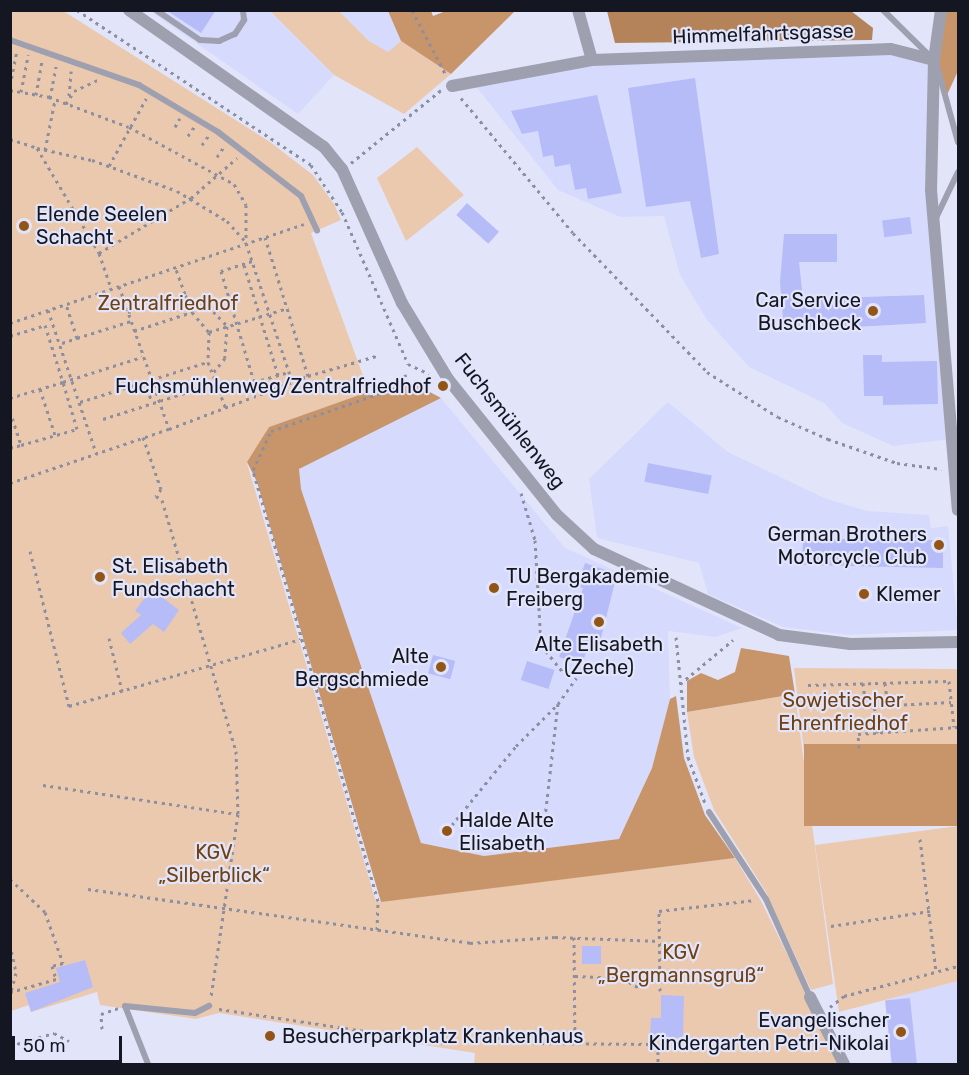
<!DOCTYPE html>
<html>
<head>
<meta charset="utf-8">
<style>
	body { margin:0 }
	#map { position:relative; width:969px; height:1075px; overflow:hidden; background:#e2e5fa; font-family:Rubik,sans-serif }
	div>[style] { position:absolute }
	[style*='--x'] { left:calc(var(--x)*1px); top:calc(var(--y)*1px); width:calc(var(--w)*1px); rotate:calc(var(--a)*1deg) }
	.built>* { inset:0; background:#d6dbfd }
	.green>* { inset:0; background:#ebc9ae }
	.forest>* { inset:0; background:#c8956b; transform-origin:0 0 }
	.water>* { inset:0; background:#b5835a }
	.building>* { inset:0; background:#b6bcf7; transform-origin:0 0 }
	.path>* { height:3px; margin-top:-1.5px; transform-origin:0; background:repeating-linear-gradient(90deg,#8c8fa0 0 3px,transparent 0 7.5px) }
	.service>* { height:6px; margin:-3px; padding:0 3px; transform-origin:3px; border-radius:3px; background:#9ea0af }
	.minor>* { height:12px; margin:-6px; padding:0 6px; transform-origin:6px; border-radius:6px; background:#9ea0af }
	.dots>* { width:16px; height:16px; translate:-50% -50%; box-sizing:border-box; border:3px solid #e2e5fa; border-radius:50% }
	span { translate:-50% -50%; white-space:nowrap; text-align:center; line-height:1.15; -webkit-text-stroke:4.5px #e2e5fa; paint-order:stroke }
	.street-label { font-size:20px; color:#141622 }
	.poi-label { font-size:20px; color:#141622 }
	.left { translate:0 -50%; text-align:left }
	.right { translate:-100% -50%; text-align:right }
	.park-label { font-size:20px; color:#72400f }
	.frame { position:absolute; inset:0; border:12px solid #141622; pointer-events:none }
	.scale { position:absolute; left:12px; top:1036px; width:110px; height:27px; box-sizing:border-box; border:3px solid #141622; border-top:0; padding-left:8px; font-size:18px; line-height:21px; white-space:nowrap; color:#141622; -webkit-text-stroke:4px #e2e5fa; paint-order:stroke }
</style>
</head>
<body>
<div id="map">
	<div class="built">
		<i style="clip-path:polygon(150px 11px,270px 11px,334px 75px,298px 114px)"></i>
		<i style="clip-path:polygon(339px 11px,388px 11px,401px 41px,388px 53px,369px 41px)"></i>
		<i style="clip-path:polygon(891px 49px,934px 60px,931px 190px,952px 439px,893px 446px,842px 423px,824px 403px,749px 367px,707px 320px,680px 275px,664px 216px,620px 217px,558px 190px,474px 84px,592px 60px)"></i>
		<i style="clip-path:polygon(441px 398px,565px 548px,742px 628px,716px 637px,668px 631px,670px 699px,652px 768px,619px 839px,484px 856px,421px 843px,301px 489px,298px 469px)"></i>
		<i style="clip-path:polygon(668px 402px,728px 452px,824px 498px,867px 511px,929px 515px,931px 528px,948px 526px,958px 630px,848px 635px,783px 627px,708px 594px,699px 563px,597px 538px,589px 479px)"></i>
		<i style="clip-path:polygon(958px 981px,958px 1064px,891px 1064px,885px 1000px)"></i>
	</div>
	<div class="green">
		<i style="clip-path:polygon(11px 11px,65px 12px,270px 142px,313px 175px,334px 204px,341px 220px,311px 233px,369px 392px,269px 427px,247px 463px,376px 902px,735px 858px,761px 901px,841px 1064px,474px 1064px,475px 1053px,219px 1013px,196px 1019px,100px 1005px,97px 992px,31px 1012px,29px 1005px,11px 1011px)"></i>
		<i style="clip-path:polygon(270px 11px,339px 11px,369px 41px,388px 52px,401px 41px,451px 74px,404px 114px,334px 75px)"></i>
		<i style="clip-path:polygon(417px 147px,464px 195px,406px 241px,377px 178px)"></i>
		<i style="clip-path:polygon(794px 668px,958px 669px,958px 744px,805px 760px)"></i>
		<i style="clip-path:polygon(795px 694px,833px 984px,811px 990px,766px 892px,714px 810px,694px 757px,687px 712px)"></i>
		<i style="clip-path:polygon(958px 826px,958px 981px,839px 1012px,815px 845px)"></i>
	</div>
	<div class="forest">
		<i style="clip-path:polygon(388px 11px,431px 11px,433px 16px,446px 11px,515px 11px,451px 74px,401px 41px)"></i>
		<i style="clip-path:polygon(941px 11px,958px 11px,958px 71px,947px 95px,934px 60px)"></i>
		<i style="clip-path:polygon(413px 383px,441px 398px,299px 469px,301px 489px,421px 843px,484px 856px,619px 839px,652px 768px,670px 699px,676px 696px,684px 758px,705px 815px,735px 858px,381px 902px,257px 482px,247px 462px,269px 427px,365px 393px,373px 396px)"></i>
		<i style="clip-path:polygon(741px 648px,789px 656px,795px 694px,687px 712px,687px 681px,701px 673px,718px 680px,735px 672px)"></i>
		<i style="left:958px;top:744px;width:82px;height:154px;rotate:90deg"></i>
	</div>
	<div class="water">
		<i style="clip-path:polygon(607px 11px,851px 11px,873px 28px,872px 40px,615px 43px)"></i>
	</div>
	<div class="building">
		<i style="clip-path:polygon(166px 10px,216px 10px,201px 33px)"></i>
		<i style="clip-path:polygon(695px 78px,719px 254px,701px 258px,690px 201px,646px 207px,628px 88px)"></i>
		<i style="clip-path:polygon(597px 95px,622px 193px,588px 199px,586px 188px,575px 190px,570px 164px,555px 167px,553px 155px,543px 157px,538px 131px,522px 134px,511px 111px)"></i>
		<i style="left:467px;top:203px;width:43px;height:16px;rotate:42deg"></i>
		<i style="left:910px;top:217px;width:17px;height:28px;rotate:83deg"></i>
		<i style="clip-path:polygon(784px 234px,837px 234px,837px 262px,799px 262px,803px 299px,924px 295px,926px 323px,784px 331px,780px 282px)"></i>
		<i style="clip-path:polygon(863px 355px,882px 355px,882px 362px,937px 361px,938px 404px,883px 405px,883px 396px,864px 396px)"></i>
		<i style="left:648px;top:463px;width:65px;height:19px;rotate:11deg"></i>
		<i style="clip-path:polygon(901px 529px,924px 529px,924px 540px,943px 540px,943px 568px,802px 565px,803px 540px,901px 538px)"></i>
		<i style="clip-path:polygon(585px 563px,617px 574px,601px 638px,592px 635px,582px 664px,559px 657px,583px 588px,577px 586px)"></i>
		<i style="clip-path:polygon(151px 589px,179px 610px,164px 632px,153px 624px,130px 644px,121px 633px,141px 615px,135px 611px)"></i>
		<i style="left:433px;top:655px;width:23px;height:19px;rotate:15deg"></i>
		<i style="left:527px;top:661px;width:29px;height:20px;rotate:18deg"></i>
		<i style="left:582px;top:946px;width:19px;height:18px"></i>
		<i style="clip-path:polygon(85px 960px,93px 987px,31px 1012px,25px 993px,60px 982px,56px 968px)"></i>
		<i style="clip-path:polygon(661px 995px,684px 996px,683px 1038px,650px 1037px,651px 1018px,661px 1018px)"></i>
		<i style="left:910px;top:998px;width:67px;height:25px;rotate:84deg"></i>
	</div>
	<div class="path">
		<i style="--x:77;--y:10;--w:281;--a:33.5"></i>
		<i style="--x:311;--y:165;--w:56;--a:56.6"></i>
		<i style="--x:342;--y:212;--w:166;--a:66.5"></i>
		<i style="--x:408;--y:364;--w:23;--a:25"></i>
		<i style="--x:412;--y:10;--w:73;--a:62.4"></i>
		<i style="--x:10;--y:86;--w:36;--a:-79"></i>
		<i style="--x:10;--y:90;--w:40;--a:10"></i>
		<i style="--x:49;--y:97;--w:85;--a:20.6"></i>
		<i style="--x:129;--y:127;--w:119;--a:28.5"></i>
		<i style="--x:234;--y:184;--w:24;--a:60"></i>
		<i style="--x:246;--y:205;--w:38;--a:90"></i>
		<i style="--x:246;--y:243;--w:145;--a:71.6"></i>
		<i style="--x:21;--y:92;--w:38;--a:-79"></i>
		<i style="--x:36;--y:95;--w:35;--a:-80"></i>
		<i style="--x:69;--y:96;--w:25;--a:-85"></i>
		<i style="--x:50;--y:98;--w:32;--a:-79"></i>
		<i style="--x:461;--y:98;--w:175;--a:50.3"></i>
		<i style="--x:573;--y:233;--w:193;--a:46"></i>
		<i style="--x:707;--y:372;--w:84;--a:32.4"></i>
		<i style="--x:778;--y:417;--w:55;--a:23.7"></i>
		<i style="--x:828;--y:439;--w:73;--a:19.2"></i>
		<i style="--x:897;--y:463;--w:45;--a:7.6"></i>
		<i style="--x:66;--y:104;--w:15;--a:-58"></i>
		<i style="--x:74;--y:91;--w:26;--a:-25"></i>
		<i style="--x:175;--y:127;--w:10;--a:-61"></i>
		<i style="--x:188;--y:136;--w:11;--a:-56"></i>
		<i style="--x:10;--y:139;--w:28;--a:18"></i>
		<i style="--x:37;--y:148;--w:122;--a:59.4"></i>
		<i style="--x:99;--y:253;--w:37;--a:71"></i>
		<i style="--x:202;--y:145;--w:12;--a:-55"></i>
		<i style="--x:37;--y:148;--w:56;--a:12.3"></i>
		<i style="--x:92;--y:160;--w:90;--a:20"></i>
		<i style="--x:177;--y:191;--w:58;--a:31"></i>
		<i style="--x:227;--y:221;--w:27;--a:48"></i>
		<i style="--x:45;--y:150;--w:51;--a:-78.7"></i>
		<i style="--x:217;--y:157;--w:11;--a:-56"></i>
		<i style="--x:351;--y:163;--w:116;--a:-39"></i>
		<i style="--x:109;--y:166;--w:77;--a:-61.1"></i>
		<i style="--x:99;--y:253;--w:107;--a:-30.9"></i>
		<i style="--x:191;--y:198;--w:61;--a:-41"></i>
		<i style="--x:252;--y:261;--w:33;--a:162"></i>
		<i style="--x:221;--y:271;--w:116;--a:73.4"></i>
		<i style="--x:254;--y:382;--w:37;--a:-16"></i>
		<i style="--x:244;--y:265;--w:115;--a:72.8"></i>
		<i style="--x:119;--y:286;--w:151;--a:70.7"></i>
		<i style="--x:169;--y:429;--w:149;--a:-20.9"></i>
		<i style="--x:308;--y:376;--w:145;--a:-107.2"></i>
		<i style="--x:187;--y:300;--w:22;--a:16"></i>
		<i style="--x:208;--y:306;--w:28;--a:46"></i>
		<i style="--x:227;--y:326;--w:32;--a:94"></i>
		<i style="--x:225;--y:358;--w:21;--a:129"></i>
		<i style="--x:48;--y:310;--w:151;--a:71.4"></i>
		<i style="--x:128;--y:312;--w:60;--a:-17.5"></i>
		<i style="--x:185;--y:294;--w:29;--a:-110"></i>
		<i style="--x:192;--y:312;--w:26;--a:50"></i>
		<i style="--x:209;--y:332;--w:30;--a:92"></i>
		<i style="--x:10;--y:323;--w:310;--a:-18.6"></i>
		<i style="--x:134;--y:331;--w:61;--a:-18.1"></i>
		<i style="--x:192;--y:312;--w:19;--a:-111"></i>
		<i style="--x:209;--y:332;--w:83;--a:-16.9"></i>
		<i style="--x:10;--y:336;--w:37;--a:-17"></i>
		<i style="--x:45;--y:325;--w:60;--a:72.5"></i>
		<i style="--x:63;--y:382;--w:55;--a:163.2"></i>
		<i style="--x:77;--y:338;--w:57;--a:-17.5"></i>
		<i style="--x:62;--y:343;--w:16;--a:-18"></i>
		<i style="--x:77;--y:338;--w:36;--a:-108"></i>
		<i style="--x:308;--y:376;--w:71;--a:-16.4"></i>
		<i style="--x:145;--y:381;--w:22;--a:72"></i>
		<i style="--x:40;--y:389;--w:48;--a:71.9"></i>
		<i style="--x:80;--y:402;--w:134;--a:-17.4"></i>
		<i style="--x:208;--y:362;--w:22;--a:69"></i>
		<i style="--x:10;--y:411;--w:36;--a:72"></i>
		<i style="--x:21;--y:445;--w:58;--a:-15.9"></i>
		<i style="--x:77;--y:429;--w:49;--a:-106.6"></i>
		<i style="--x:63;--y:382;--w:83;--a:-17.6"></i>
		<i style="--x:103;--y:419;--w:119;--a:-17.7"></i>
		<i style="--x:216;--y:383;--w:26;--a:69"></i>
		<i style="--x:143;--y:437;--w:55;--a:70.9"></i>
		<i style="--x:161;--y:489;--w:9;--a:126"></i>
		<i style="--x:156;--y:496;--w:7;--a:34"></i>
		<i style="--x:162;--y:500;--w:262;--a:73.6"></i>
		<i style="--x:236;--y:751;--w:63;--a:88.2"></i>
		<i style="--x:238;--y:814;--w:185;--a:98.4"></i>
		<i style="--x:10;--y:448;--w:11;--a:-15"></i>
		<i style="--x:10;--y:483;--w:168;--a:-18.8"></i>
		<i style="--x:521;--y:493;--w:49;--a:73.4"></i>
		<i style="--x:535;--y:540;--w:105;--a:86.7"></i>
		<i style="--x:541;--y:645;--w:38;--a:51"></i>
		<i style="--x:30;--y:551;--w:160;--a:75.9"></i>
		<i style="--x:69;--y:706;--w:241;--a:-16.1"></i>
		<i style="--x:676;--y:637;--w:121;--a:84.3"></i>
		<i style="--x:688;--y:757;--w:49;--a:69.7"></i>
		<i style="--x:109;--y:638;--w:55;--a:76.2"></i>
		<i style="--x:863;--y:683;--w:24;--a:83"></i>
		<i style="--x:885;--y:683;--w:23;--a:83"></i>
		<i style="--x:680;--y:684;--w:69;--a:-39.7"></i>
		<i style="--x:808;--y:685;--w:141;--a:-1.6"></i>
		<i style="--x:949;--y:681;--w:46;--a:83.8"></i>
		<i style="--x:855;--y:707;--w:19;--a:-3"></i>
		<i style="--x:878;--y:733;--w:27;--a:-98"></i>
		<i style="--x:874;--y:706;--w:77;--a:-3"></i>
		<i style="--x:859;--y:748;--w:14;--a:-94"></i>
		<i style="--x:858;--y:734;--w:100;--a:-4"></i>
		<i style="--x:43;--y:785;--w:197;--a:8.5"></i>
		<i style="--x:544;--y:826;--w:123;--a:-83.5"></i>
		<i style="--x:558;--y:704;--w:32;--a:-55"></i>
		<i style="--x:447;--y:831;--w:109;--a:-50.9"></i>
		<i style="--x:516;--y:746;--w:59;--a:-45"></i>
		<i style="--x:920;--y:839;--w:133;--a:83.1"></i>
		<i style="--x:10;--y:879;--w:48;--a:43.3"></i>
		<i style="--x:45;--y:912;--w:54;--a:70.6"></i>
		<i style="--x:63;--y:963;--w:11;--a:165"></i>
		<i style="--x:52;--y:966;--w:14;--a:73"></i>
		<i style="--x:56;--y:979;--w:47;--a:163.9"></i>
		<i style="--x:88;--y:889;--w:386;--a:8"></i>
		<i style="--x:470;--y:943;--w:85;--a:-4"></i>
		<i style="--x:555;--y:937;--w:105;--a:2.2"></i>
		<i style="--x:831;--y:926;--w:100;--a:-8.6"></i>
		<i style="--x:377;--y:930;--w:29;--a:-88"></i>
		<i style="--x:378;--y:901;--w:449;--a:-106.2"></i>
		<i style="--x:253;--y:470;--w:43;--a:-65.2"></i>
		<i style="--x:271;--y:431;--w:144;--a:-19.1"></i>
		<i style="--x:407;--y:384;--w:10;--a:-101"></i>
		<i style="--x:574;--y:937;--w:106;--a:89.5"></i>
		<i style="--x:10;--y:944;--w:30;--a:78"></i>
		<i style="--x:16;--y:973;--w:24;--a:105"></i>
		<i style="--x:575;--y:976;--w:47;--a:2.4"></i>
		<i style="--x:622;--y:978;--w:22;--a:30"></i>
		<i style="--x:660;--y:991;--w:80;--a:-90.7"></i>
		<i style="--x:659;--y:911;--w:97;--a:-6.5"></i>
		<i style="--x:830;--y:1007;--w:18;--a:-38"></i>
		<i style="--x:844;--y:996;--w:118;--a:-14.7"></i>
		<i style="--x:219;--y:1009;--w:229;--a:8.6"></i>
		<i style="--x:10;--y:1010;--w:1;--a:45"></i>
		<i style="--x:102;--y:1029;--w:15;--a:-94"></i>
		<i style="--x:101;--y:1014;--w:18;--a:-19"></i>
		<i style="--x:482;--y:1035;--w:45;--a:10.3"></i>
		<i style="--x:526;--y:1043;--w:132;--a:0.4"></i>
		<i style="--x:658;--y:1044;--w:20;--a:90"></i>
		<i style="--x:10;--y:1046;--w:46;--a:-16.5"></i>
		<i style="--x:54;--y:1033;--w:17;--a:28"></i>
	</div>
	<div class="service">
		<i style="--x:156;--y:10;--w:53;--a:34.3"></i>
		<i style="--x:200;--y:40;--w:19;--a:3"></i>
		<i style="--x:219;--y:41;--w:17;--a:-24"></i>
		<i style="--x:235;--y:34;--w:17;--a:-57"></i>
		<i style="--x:244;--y:20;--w:10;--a:-96"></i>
		<i style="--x:883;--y:10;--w:69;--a:44.4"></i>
		<i style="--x:10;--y:40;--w:137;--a:19.2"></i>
		<i style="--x:139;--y:85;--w:92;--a:30.7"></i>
		<i style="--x:218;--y:132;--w:105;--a:37.6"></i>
		<i style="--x:301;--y:196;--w:38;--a:65"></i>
		<i style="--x:937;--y:66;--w:79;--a:74.6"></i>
		<i style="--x:935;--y:220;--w:53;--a:-64.4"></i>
		<i style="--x:709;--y:812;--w:104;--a:56.8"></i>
		<i style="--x:766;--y:899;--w:107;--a:65.8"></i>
		<i style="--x:148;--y:1064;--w:62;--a:-111.6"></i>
		<i style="--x:125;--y:1006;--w:70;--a:5.7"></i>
		<i style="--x:195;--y:1013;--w:16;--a:-27"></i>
	</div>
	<div class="minor">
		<i style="--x:129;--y:10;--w:238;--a:35.1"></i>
		<i style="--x:324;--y:147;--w:28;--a:51"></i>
		<i style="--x:342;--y:169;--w:147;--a:65.9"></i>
		<i style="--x:402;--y:303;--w:89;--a:58.8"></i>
		<i style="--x:448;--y:379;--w:174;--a:51.3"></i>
		<i style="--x:557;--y:515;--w:50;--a:42.6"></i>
		<i style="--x:594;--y:549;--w:204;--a:24.9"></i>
		<i style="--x:779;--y:635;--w:72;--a:7.2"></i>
		<i style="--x:850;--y:644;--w:108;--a:-1.1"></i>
		<i style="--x:578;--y:10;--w:52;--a:74.4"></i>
		<i style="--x:941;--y:10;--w:50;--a:98"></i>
		<i style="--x:934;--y:60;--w:130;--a:91.3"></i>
		<i style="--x:931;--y:190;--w:321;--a:85.2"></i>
		<i style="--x:452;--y:86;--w:142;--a:-10.5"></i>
		<i style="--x:592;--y:60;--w:299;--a:-2.1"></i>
		<i style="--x:891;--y:49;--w:44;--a:14.3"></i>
		<i style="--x:810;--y:997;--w:75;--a:63.1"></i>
	</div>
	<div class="dots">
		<i style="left:24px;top:226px;background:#925518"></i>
		<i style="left:873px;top:311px;background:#925518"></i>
		<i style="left:443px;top:386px;background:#925518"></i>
		<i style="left:939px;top:545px;background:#925518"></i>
		<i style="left:100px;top:577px;background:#925518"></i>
		<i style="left:494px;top:588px;background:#925518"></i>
		<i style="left:864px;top:594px;background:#925518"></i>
		<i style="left:599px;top:622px;background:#925518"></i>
		<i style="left:441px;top:667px;background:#925518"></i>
		<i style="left:447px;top:831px;background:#925518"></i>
		<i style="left:901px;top:1032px;background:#925518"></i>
		<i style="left:270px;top:1036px;background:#925518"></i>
	</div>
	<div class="street-label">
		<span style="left:763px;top:34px;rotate:-2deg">Himmelfahrtsgasse</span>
		<span style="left:510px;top:421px;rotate:52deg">Fuchsmühlenweg</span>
	</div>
	<div class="poi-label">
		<span class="left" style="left:36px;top:226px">Elende Seelen<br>Schacht</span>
		<span class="right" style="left:861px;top:312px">Car Service<br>Buschbeck</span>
		<span class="right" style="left:431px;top:386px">Fuchsmühlenweg/Zentralfriedhof</span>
		<span class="right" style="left:927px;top:546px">German Brothers<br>Motorcycle Club</span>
		<span class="left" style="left:112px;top:578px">St. Elisabeth<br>Fundschacht</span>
		<span class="left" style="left:506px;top:588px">TU Bergakademie<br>Freiberg</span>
		<span class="left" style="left:876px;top:594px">Klemer</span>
		<span style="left:599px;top:656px">Alte Elisabeth<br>(Zeche)</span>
		<span class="right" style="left:429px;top:668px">Alte<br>Bergschmiede</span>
		<span class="left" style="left:459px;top:832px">Halde Alte<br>Elisabeth</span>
		<span class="right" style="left:889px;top:1032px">Evangelischer<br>Kindergarten Petri-Nikolai</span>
		<span class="left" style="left:282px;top:1036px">Besucherparkplatz Krankenhaus</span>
	</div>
	<div class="park-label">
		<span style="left:168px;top:303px">Zentralfriedhof</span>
		<span style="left:843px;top:712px">Sowjetischer<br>Ehrenfriedhof</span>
		<span style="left:214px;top:864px">KGV<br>„Silberblick“</span>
		<span style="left:681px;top:964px">KGV<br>„Bergmannsgruß“</span>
	</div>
	<div class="frame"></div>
	<div class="scale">50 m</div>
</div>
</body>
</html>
